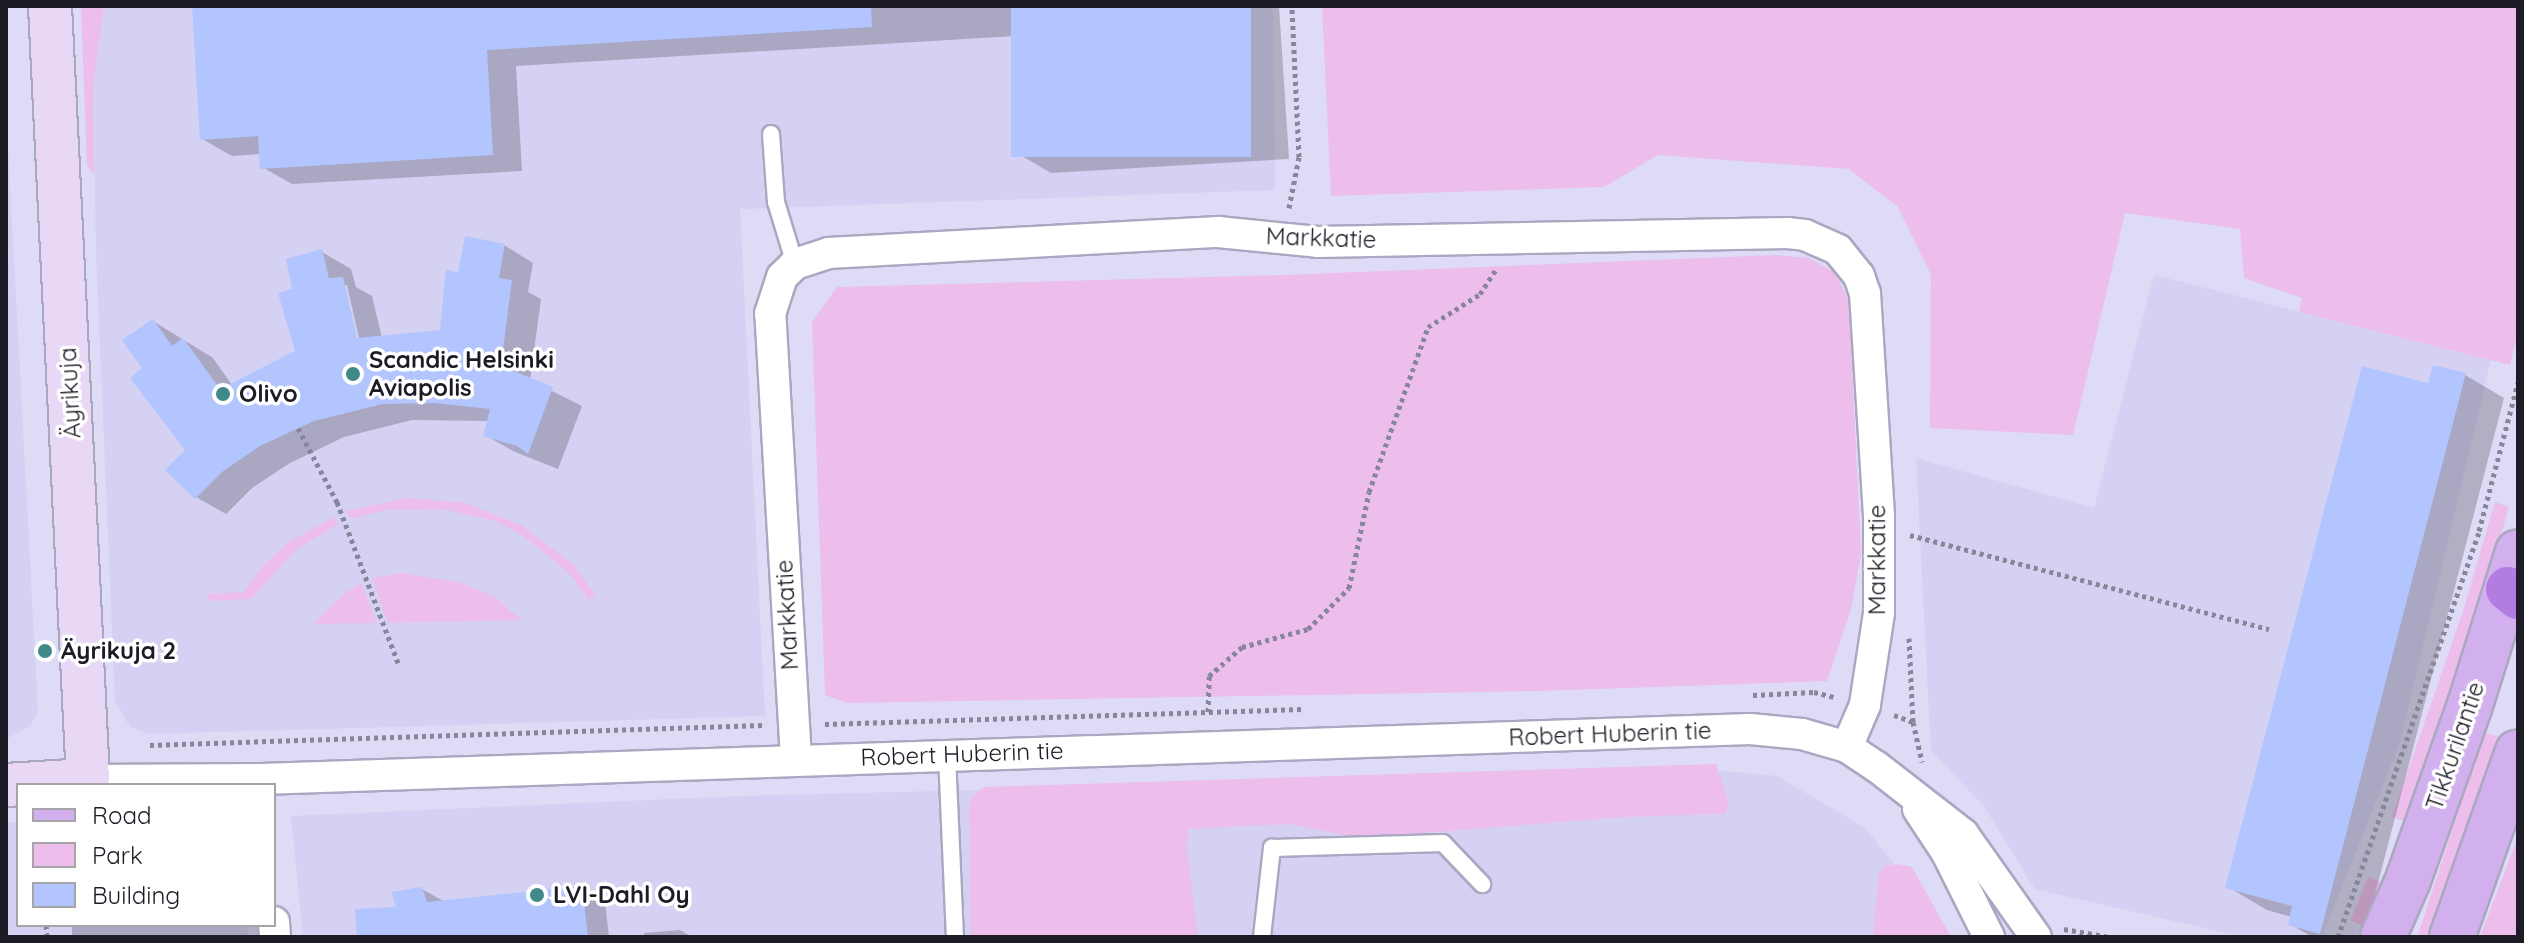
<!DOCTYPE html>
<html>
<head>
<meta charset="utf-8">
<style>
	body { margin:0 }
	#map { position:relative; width:2524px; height:943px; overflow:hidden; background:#dddbf5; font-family:Quicksand,sans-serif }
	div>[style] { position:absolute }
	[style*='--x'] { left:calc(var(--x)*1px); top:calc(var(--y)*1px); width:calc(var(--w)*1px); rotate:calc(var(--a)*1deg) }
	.built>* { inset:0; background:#d4d1f3 }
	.green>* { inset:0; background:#edbeeb; transform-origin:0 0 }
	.shadow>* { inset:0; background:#0003; transform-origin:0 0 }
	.building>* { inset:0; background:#b2c5fe; transform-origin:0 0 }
	.path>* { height:5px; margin-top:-2.5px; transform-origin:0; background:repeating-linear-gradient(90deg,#888699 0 4px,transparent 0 8px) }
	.roads { filter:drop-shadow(2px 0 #aaa8c1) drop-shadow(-2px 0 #aaa8c1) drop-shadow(0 2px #aaa8c1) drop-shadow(0 -2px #aaa8c1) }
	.lane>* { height:16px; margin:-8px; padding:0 8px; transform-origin:8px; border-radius:8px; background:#fff }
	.street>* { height:30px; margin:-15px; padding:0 15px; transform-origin:15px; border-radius:15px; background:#fff }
	.secondary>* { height:42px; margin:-21px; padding:0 21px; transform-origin:21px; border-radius:21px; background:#e8d8f6 }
	.primary>* { height:44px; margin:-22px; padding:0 22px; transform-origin:22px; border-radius:22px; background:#d1b0ed }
	.highway>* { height:44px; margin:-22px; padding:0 22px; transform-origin:22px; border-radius:22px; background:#b37ce1 }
	.dots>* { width:22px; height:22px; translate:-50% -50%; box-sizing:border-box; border:4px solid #fff; border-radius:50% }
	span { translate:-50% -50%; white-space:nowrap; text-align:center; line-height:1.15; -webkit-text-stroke:7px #fff; paint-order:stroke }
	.street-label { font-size:24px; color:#1d1c26 }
	.poi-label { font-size:24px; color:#1d1c26; font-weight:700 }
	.left { translate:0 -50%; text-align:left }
	.frame { position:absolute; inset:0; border:8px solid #1d1c26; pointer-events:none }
	.legend { position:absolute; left:16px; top:783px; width:260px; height:144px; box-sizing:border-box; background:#fff; border:2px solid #a5a4a8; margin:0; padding:10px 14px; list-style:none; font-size:24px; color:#1d1c26 }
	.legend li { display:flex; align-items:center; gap:16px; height:40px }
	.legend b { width:40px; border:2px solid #a5a4a8 }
</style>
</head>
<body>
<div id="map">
	<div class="built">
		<i style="clip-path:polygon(104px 6px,1273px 6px,1275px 190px,740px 209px,765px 716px,148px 734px,130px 727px,115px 701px,96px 250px,93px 87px)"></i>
		<i style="clip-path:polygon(6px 108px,38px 713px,30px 726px,6px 739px)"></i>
		<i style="clip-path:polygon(2154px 275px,2491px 360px,2400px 742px,2322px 937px,2243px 937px,2035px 889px,1983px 805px,1931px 751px,1916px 458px,2094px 508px)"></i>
		<i style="clip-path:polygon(1726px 771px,1777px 776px,1865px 828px,1892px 861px,1925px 937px,303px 937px,291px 816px,740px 796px)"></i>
		<i style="clip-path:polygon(18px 822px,18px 925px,247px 925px,248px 937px,6px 937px,6px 823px)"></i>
	</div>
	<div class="green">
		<i style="clip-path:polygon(81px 6px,104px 6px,93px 87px,94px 174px,87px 165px)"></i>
		<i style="clip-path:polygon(1322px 6px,2518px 6px,2518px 331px,2510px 365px,2299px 312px,2302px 298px,2244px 278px,2240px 229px,2125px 213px,2073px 435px,1930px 428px,1931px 275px,1898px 207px,1849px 169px,1658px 155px,1604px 187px,1331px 196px)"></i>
		<i style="clip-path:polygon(1775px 255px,1809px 258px,1835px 273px,1849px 301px,1861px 554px,1851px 609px,1827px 681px,1538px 691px,847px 703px,825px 695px,812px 322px,837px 287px,1285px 275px)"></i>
		<i style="clip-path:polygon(407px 498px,465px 503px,521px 525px,574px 565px,596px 596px,588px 600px,572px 576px,551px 558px,523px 536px,495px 521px,443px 509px,385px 510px,351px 519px,346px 511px)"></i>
		<i style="clip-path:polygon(2495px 502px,2509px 507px,2473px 632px,2407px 822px,2392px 817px,2463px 611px)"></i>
		<i style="clip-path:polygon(335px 517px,338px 524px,296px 550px,251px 599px,207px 601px,208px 594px,244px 592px,261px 568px,287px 543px)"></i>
		<i style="clip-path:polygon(401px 573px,460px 582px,496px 598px,521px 620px,388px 623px,372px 578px)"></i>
		<i style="clip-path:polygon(361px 583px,377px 623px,313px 624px,344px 594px)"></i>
		<i style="left:2484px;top:732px;width:23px;height:219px;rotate:18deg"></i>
		<i style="clip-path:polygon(1716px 764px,1729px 803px,1725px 814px,1720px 814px,1624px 817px,1386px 836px,1355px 837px,1289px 824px,1188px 829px,1187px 850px,1198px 937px,971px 937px,969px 806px,974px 795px,984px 787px)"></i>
		<i style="clip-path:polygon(2518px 837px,2518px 937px,2480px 937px)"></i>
		<i style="clip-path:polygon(1898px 864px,1912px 867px,1951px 937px,1873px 937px,1878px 878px,1883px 867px)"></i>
		<i style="left:2368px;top:877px;width:16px;height:47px;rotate:22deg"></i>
	</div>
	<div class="shadow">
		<i style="clip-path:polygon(195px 6px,1279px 6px,1289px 159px,1051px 173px,1022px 156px,1015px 36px,516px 66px,522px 171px,292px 184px,262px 167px,261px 154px,232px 156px,202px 139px)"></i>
		<i style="clip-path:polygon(evenodd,504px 245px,533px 263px,528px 292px,541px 299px,530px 380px,582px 406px,558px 469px,515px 452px,485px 435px,489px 421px,412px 420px,344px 437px,290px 463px,252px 488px,226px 514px,196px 497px,188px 450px,145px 369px,153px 321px,213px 358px,232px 385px,297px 352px,295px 290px,322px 252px,351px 269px,356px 287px,372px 296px,382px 338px,442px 332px,459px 275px,504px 245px,343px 285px,347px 285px,361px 347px,357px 348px,343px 285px)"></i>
		<i style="clip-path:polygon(2465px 375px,2504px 398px,2364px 937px,2312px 937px,2290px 924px,2292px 917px,2267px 910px,2228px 887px,2430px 386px)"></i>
		<i style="clip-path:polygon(582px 888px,605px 902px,609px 937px,359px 937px,422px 889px,445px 902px)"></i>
		<i style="left:72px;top:925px;width:193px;height:12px"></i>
		<i style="clip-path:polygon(680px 930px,692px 937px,645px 937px,644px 933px)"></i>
	</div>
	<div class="building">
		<i style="clip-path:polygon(192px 6px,871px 6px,872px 27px,487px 50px,493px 155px,260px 169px,258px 136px,200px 140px)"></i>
		<i style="left:1011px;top:6px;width:240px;height:151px"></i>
		<i style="clip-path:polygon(465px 236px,505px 244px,499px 278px,512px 280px,501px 366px,553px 387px,528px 454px,517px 446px,483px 436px,490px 409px,434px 403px,382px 404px,314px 421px,260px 446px,222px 472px,195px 499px,165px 470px,185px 450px,130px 378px,142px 368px,122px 340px,153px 319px,172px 346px,183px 338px,220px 389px,295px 351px,278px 293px,292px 289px,286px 259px,322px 249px,329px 278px,343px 277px,357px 338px,440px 330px,446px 269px,458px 273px)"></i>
		<i style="clip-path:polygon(2433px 365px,2466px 373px,2320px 934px,2288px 925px,2292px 906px,2225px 888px,2362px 366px,2428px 383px)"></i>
		<i style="clip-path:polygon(582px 886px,588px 937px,357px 937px,355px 909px,396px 907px,391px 892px,422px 887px,427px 902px)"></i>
	</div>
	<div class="path">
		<i style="--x:1289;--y:208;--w:52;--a:-78.9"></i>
		<i style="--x:1299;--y:157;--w:151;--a:-92.7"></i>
		<i style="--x:298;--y:428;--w:84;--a:62.2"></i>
		<i style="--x:337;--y:502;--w:172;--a:69.2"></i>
		<i style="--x:1910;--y:535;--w:371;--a:14.7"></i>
		<i style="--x:1909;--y:638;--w:84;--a:87.3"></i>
		<i style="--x:1753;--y:695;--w:61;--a:-2.8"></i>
		<i style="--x:1814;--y:692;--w:21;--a:14"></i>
		<i style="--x:1208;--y:712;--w:36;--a:-88"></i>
		<i style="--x:1209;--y:676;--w:44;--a:-41.3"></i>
		<i style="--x:1242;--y:647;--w:68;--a:-15.3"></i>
		<i style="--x:1308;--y:629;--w:58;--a:-45"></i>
		<i style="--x:1349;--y:588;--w:98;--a:-78.2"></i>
		<i style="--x:1369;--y:492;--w:175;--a:-70.3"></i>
		<i style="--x:1428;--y:327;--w:62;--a:-32.4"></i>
		<i style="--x:1480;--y:294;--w:30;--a:-57"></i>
		<i style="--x:1894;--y:715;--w:20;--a:20"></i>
		<i style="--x:1913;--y:722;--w:41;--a:77.3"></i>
		<i style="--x:825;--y:724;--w:478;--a:-1.8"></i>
		<i style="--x:150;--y:745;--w:613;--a:-1.87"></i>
		<i style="--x:46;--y:925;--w:12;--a:85"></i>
		<i style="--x:2064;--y:929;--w:46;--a:10.1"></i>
		<i style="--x:2338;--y:937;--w:430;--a:-70.8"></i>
		<i style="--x:2479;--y:531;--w:154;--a:-75.3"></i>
	</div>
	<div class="roads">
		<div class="lane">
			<i style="--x:771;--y:134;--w:68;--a:85.8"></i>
			<i style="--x:776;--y:202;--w:65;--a:73"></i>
			<i style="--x:947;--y:755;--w:182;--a:87.5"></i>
			<i style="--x:1262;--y:937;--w:90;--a:-83.6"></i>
			<i style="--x:1272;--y:848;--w:171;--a:-1.7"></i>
			<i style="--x:1443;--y:843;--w:57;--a:46.4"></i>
		</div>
		<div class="street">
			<i style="--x:796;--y:759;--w:446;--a:-93.3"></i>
			<i style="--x:770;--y:314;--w:39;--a:-72"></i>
			<i style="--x:782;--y:277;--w:18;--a:-45"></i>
			<i style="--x:795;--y:264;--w:35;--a:-18"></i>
			<i style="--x:828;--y:253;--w:391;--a:-3.1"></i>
			<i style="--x:1218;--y:232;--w:100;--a:5.7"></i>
			<i style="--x:1318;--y:242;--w:469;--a:-1.1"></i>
			<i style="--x:1787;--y:233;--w:18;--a:6"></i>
			<i style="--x:1805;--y:235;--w:36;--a:24"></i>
			<i style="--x:1838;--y:250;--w:33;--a:51"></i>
			<i style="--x:1859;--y:276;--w:18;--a:71"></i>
			<i style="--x:1865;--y:293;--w:223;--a:86.4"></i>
			<i style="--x:1879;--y:516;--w:97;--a:90"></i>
			<i style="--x:1879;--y:613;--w:93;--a:98.7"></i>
			<i style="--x:1865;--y:705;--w:46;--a:113.2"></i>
			<i style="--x:88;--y:780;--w:173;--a:-0.3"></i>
			<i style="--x:261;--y:779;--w:1490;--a:-1.92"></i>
			<i style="--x:1750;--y:729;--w:52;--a:5.5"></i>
			<i style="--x:1802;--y:734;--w:47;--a:16.1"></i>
			<i style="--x:1847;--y:747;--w:36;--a:34"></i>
			<i style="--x:1877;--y:767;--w:109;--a:37.9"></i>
			<i style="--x:1963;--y:834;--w:126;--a:54.7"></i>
			<i style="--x:1918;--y:809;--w:53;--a:56.6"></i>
			<i style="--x:1947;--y:853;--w:94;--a:63.4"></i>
			<i style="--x:274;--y:922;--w:15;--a:86"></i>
		</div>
		<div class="secondary">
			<i style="--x:6;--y:785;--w:82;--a:-3.5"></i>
			<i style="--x:88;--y:780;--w:775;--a:-92.81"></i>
		</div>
		<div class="primary">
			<i style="--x:2383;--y:937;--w:62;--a:-66.3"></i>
			<i style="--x:2408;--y:880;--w:186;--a:-70.5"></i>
			<i style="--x:2470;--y:705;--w:160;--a:-72.6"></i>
			<i style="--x:2452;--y:937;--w:196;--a:-70.4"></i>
		</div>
		<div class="highway">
			<i style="--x:2508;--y:589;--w:13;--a:39"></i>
		</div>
	</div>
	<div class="dots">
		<i style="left:353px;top:374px;background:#418988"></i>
		<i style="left:223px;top:394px;background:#418988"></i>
		<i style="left:45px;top:651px;background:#418988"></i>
		<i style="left:537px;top:895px;background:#418988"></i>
	</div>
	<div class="street-label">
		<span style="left:1321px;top:238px;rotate:2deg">Markkatie</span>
		<span style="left:70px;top:393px;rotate:-93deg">Äyrikuja</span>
		<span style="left:1877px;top:560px;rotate:-90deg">Markkatie</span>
		<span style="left:787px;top:615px;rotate:-93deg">Markkatie</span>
		<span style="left:1610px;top:734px;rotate:-2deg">Robert Huberin tie</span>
		<span style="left:2455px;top:746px;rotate:-71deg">Tikkurilantie</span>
		<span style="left:962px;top:754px;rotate:-2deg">Robert Huberin tie</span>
	</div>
	<div class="poi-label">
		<span class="left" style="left:369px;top:374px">Scandic Helsinki<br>Aviapolis</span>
		<span class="left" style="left:239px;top:394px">Olivo</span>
		<span class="left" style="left:61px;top:651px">Äyrikuja 2</span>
		<span class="left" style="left:553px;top:895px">LVI-Dahl Oy</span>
	</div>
	<div class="frame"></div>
	<ul class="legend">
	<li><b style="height:10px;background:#d1b0ed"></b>Road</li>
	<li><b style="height:22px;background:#edbeeb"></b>Park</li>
	<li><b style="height:22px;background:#b2c5fe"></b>Building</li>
	</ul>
</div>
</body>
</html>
